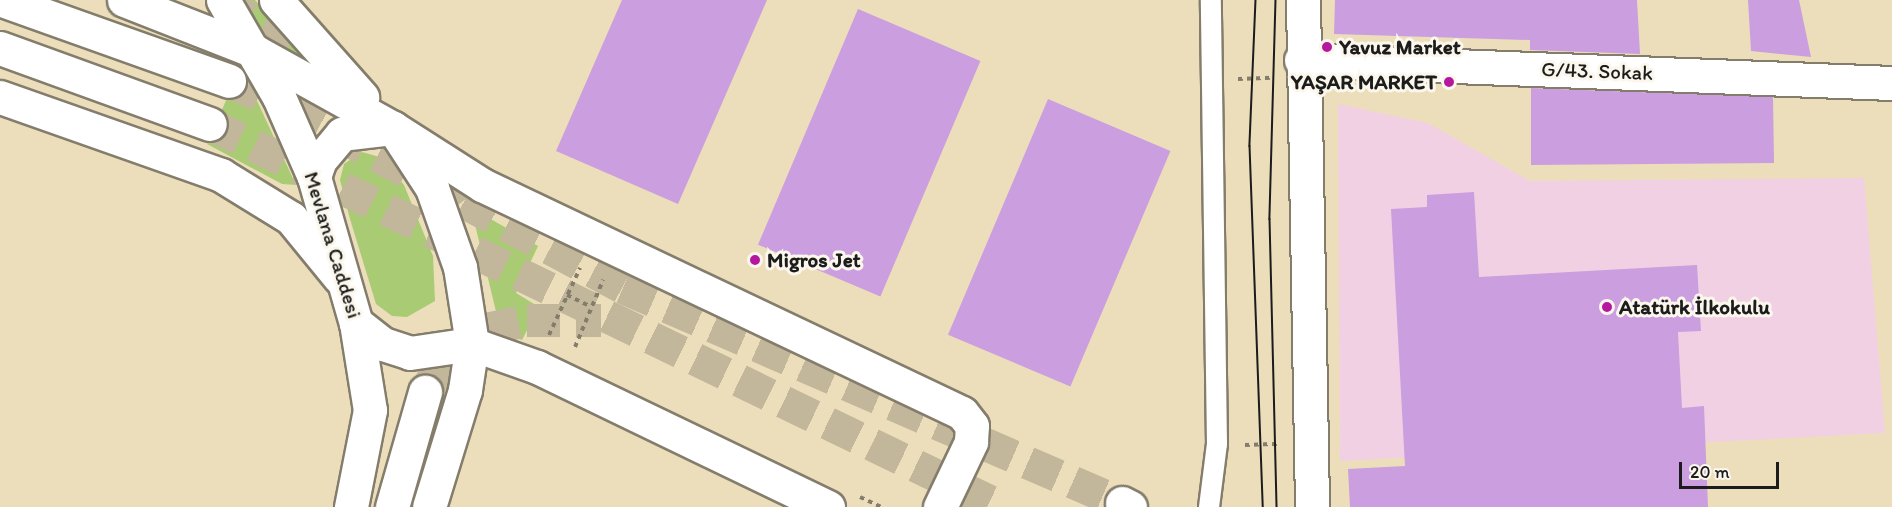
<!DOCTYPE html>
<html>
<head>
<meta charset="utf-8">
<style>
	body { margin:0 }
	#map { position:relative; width:1892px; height:507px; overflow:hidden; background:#ecdebb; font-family:Itim,sans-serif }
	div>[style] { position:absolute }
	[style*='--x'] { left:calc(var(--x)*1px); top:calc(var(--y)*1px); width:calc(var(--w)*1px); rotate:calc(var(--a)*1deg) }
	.built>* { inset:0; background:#f1d0e3 }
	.green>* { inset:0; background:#a9cb73 }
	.building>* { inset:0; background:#ca9edf; transform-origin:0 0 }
	.secondary-tunnel>* { height:33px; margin-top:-16.5px; transform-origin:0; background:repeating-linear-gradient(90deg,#c2b79b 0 33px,transparent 0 49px) }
	.primary-tunnel>* { height:33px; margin-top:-16.5px; transform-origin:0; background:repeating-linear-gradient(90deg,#c2b79b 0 33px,transparent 0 49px) }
	.path>* { height:4px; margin-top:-2px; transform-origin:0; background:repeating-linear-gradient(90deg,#847d6c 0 4.5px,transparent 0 9px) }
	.roads { filter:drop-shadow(2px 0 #847d6c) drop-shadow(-2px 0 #847d6c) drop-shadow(0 2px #847d6c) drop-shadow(0 -2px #847d6c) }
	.lane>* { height:20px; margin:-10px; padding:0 10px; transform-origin:10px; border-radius:10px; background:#fff }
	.street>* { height:33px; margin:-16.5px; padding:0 16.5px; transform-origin:16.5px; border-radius:16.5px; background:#fff }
	.secondary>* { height:33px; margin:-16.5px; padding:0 16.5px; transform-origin:16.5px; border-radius:16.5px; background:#fff }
	.primary>* { height:33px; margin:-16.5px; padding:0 16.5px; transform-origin:16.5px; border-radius:16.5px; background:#fff }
	.tram>* { height:1.5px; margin:-0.75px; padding:0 0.75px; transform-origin:0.75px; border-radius:0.75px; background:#1c1c1c }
	.dots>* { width:16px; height:16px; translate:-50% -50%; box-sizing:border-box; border:3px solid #fbf7ec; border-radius:50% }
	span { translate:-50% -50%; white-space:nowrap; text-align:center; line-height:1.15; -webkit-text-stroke:6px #fbf7ec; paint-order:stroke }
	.poi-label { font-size:21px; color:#1c1c1c; font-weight:700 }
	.left { translate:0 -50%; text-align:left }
	.right { translate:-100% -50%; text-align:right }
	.street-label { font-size:21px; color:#1c1c1c }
	.scale { position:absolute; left:1679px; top:462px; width:100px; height:27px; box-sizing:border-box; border:3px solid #1c1c1c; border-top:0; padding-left:8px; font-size:18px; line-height:21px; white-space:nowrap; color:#1c1c1c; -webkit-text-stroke:4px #fbf7ec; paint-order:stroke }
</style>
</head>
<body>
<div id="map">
	<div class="built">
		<i style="clip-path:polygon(1338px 104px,1428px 123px,1530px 181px,1864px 178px,1885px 433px,1340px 461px)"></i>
	</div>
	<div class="green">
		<i style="clip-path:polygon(238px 0,255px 0,317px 66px,270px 46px)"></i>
		<i style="clip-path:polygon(241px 66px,296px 185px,282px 184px,207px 144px)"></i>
		<i style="clip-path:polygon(362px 152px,383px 158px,404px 185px,433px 256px,435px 301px,407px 317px,392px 316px,376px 304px,350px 219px,340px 180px,344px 164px)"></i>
		<i style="clip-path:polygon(471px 208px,538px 246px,516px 293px,539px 307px,522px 340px,501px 332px)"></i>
	</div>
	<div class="building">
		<i style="clip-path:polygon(622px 0,767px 0,678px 204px,556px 151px)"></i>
		<i style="clip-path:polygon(1335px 0,1637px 0,1640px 54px,1530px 50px,1530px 40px,1334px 34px)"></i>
		<i style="clip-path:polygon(1748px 0,1799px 0,1811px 57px,1751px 51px)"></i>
		<i style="left:858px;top:9px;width:133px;height:256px;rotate:23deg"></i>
		<i style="clip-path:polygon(1531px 88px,1773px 97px,1774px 163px,1531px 165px)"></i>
		<i style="left:1048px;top:99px;width:133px;height:256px;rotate:23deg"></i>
		<i style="clip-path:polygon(1474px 192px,1479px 277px,1697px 265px,1701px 331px,1678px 332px,1682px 408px,1704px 406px,1708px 507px,1350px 507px,1348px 469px,1405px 466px,1391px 209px,1427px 207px,1427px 195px)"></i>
	</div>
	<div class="secondary-tunnel">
		<i style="--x:229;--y:81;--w:68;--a:24.3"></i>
		<i style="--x:291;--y:109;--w:377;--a:28.2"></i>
		<i style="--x:623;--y:287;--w:544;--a:23.41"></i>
		<i style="--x:210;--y:124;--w:880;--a:25.81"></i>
		<i style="--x:425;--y:392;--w:32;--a:-60"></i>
		<i style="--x:441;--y:364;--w:57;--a:-37.9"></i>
		<i style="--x:486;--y:329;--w:42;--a:-12.4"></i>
		<i style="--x:527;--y:320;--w:74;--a:0"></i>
	</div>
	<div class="primary-tunnel">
		<i style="--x:221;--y:0;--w:133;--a:32.4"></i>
		<i style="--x:421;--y:151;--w:65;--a:51.9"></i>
	</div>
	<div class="path">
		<i style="--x:1238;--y:79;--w:35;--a:-2"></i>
		<i style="--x:567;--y:295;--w:25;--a:26"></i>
		<i style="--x:549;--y:335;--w:74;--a:-65.2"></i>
		<i style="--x:575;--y:347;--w:73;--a:-67.3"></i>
		<i style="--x:1245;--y:445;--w:34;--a:-2"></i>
		<i style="--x:860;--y:497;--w:23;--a:25"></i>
	</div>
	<div class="roads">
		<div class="lane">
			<i style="--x:1209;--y:507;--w:64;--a:-82.8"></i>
			<i style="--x:1217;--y:444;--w:444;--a:-90.8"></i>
		</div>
		<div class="street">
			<i style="--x:1301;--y:60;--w:591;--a:2.23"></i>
			<i style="--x:393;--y:128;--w:106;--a:32.6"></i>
			<i style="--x:482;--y:185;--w:531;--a:25.41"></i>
			<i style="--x:962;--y:413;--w:16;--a:52"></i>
			<i style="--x:972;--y:426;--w:16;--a:94"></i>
			<i style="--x:971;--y:442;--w:72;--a:115.5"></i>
			<i style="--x:472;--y:344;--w:69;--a:19.5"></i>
			<i style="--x:537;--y:367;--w:323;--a:25.7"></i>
		</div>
		<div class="secondary">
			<i style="--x:2;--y:0;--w:241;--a:19.6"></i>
			<i style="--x:223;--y:0;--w:112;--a:60"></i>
			<i style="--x:279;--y:97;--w:87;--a:66.4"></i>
			<i style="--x:314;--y:177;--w:152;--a:74"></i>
			<i style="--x:356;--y:323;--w:88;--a:80.9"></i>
			<i style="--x:370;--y:410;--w:99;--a:101.1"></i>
			<i style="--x:276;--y:0;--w:130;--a:48.4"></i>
			<i style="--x:1303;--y:0;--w:507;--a:88.98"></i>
			<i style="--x:0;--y:48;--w:223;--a:19.9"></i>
			<i style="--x:254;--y:51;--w:159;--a:29"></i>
			<i style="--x:393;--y:128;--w:72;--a:57"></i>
			<i style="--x:432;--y:188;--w:84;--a:70.5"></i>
			<i style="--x:460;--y:267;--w:78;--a:81.1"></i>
			<i style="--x:472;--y:344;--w:47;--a:98.7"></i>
			<i style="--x:465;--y:390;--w:122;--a:107.1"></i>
			<i style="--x:314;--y:177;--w:18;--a:-71"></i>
			<i style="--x:320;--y:160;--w:34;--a:-50"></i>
			<i style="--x:342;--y:134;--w:51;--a:-6.7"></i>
			<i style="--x:356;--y:323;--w:34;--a:38"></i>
			<i style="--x:383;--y:344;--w:28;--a:18"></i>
			<i style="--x:410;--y:353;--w:63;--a:-8.3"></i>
			<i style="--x:1122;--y:503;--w:9;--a:27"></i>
			<i style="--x:392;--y:507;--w:120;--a:-74"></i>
		</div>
		<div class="primary">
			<i style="--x:124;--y:0;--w:140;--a:21.4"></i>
			<i style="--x:0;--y:97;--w:234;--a:19.4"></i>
			<i style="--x:221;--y:175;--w:82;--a:31.6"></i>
			<i style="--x:291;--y:218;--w:77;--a:50.8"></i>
		</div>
	</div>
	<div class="tram">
		<i style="--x:1256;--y:0;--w:146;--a:92.4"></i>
		<i style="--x:1250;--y:146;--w:361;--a:87.9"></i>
		<i style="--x:1276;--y:0;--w:219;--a:91.6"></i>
		<i style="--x:1270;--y:219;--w:288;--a:88.6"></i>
	</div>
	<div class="dots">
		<i style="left:1327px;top:47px;background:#b5179e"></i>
		<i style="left:1449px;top:82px;background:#b5179e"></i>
		<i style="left:755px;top:260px;background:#b5179e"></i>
		<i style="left:1607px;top:307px;background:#b5179e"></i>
	</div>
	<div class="poi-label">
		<span class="left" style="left:1339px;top:47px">Yavuz Market</span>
		<span class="right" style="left:1437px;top:82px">YAŞAR MARKET</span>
		<span class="left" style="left:767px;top:260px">Migros Jet</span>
		<span class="left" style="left:1619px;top:307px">Atatürk İlkokulu</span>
	</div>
	<div class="street-label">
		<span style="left:1597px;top:71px;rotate:2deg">G/43. Sokak</span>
		<span style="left:333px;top:245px;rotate:73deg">Mevlana Caddesi</span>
	</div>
	<div class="scale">20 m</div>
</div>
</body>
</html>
